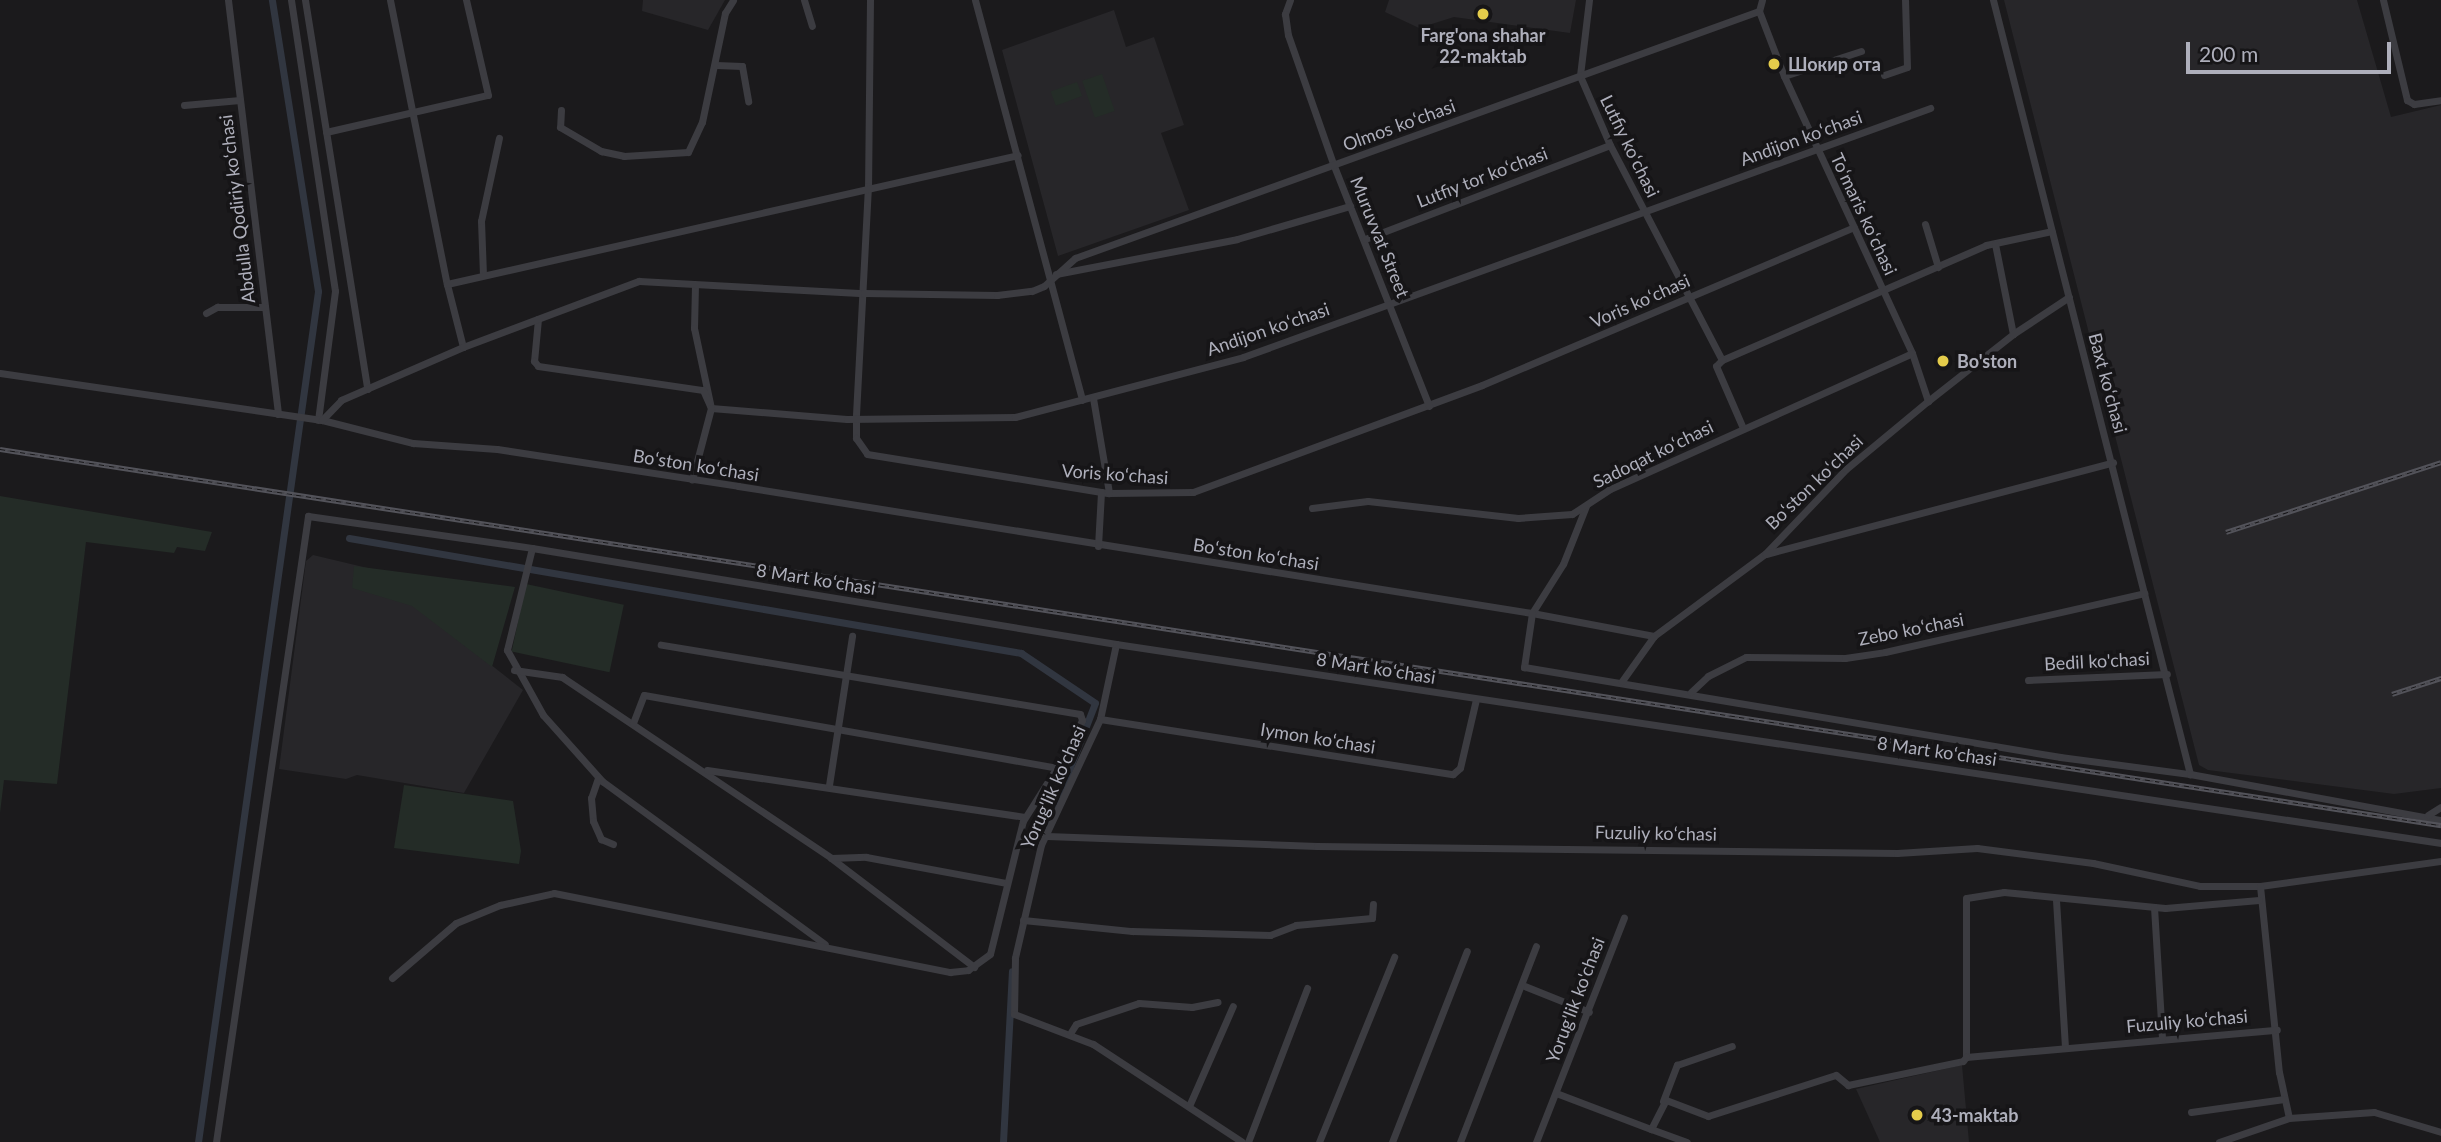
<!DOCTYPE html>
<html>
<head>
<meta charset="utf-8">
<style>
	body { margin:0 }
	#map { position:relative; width:2441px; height:1142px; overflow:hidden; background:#1b1a1c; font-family:Lato,sans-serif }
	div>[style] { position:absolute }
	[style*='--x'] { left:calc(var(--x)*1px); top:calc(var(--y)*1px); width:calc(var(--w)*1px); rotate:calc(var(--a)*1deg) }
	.built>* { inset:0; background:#272629 }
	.green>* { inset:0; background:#242c27; transform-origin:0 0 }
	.canal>* { height:7px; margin:-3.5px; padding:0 3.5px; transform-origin:3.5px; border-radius:3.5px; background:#313640 }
	.minor>* { height:7px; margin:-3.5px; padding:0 3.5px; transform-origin:3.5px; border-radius:3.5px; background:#3c3c41 }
	.rail>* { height:4.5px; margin-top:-2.25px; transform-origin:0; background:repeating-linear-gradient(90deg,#161517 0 5px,#53535a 0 10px); box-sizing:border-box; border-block:2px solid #53535a }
	.dots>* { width:19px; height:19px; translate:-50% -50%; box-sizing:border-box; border:4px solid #161517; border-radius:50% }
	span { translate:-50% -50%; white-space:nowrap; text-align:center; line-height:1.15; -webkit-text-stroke:7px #161517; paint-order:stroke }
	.poi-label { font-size:18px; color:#aeafbb; font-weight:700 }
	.left { translate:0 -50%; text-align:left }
	.street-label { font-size:18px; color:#aeafbb }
	.scale { position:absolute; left:2186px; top:42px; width:205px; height:32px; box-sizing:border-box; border:4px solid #aeafbb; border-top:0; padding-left:9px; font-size:21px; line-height:24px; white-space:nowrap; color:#aeafbb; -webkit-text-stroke:5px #161517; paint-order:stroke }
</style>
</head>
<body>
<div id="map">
	<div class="built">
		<i style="clip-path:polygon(643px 0,725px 0,708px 30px,642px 11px)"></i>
		<i style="clip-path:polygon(1389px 0,1576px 0,1570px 33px,1454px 17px,1419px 28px,1385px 12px)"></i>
		<i style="clip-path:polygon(2004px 0,2357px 0,2391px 117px,2441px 105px,2441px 788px,2394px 794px,2208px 770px,2199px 765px)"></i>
		<i style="clip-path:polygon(1114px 10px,1126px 47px,1154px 37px,1184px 125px,1161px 133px,1189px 210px,1058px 256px,1002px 50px)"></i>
		<i style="clip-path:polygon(313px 555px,418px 580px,415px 605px,523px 690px,464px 793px,357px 775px,346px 779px,279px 769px,306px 561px)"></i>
		<i style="clip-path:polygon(1962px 1065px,1969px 1142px,1880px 1142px,1856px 1089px)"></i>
	</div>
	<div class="green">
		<i style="left:1102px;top:74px;width:39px;height:21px;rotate:71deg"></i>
		<i style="left:1077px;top:82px;width:15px;height:28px;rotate:70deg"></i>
		<i style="clip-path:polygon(0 496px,212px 532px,205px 551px,177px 547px,174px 553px,86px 542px,57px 784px,4px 780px,0 813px)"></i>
		<i style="clip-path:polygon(354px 566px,515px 587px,492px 667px,412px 606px,352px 588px)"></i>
		<i style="left:526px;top:584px;width:100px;height:69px;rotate:12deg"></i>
		<i style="clip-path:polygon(404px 785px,513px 801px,521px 851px,519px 864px,394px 848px)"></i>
	</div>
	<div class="canal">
		<i style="--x:349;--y:538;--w:682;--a:9.71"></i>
		<i style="--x:1021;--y:653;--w:89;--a:34"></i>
		<i style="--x:1095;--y:703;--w:127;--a:111.3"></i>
		<i style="--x:198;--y:1142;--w:859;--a:-81.97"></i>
		<i style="--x:318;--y:291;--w:295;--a:-99"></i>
		<i style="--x:1003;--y:1142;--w:171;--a:-87"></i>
	</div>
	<div class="minor">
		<i style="--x:228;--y:0;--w:417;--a:83.1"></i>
		<i style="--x:291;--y:0;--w:294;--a:81.4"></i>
		<i style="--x:335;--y:291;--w:130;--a:97.5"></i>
		<i style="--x:305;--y:0;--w:394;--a:80.9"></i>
		<i style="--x:390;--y:0;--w:290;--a:78.7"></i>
		<i style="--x:804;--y:0;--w:27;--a:73"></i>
		<i style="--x:870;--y:0;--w:186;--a:90.6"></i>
		<i style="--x:868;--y:186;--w:232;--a:93"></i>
		<i style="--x:856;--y:418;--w:20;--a:90"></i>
		<i style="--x:856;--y:438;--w:19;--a:55"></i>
		<i style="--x:867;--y:454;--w:245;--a:9.2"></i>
		<i style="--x:1109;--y:493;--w:84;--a:-0.7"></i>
		<i style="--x:1193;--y:492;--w:308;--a:-20.3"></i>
		<i style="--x:1482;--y:385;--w:404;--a:-23"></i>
		<i style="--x:975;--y:0;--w:414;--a:75"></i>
		<i style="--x:1290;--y:0;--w:15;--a:110"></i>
		<i style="--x:1285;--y:14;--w:21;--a:82"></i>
		<i style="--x:1288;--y:35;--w:139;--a:70.7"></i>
		<i style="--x:1334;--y:166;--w:258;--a:68.4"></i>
		<i style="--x:1589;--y:0;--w:77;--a:96.8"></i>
		<i style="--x:1580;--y:76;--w:75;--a:66.5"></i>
		<i style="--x:1610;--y:145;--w:242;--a:62.5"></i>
		<i style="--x:1722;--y:360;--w:288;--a:-23.5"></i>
		<i style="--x:1986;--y:245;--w:67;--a:-12"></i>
		<i style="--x:1762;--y:0;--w:11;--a:105"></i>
		<i style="--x:1759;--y:11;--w:70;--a:69"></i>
		<i style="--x:1784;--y:76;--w:305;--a:65.2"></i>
		<i style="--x:1912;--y:353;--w:51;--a:71.6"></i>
		<i style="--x:1993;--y:0;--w:799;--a:75.72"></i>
		<i style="--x:2383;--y:0;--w:103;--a:76.5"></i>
		<i style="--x:2407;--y:100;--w:8;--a:30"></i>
		<i style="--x:2414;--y:104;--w:27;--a:-8"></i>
		<i style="--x:716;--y:65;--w:26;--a:2"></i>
		<i style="--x:742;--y:66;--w:36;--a:80"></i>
		<i style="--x:1884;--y:75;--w:24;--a:-19"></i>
		<i style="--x:1907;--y:67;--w:67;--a:-91.7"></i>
		<i style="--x:1784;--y:76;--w:81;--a:-18"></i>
		<i style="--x:184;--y:105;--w:56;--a:-5.1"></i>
		<i style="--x:561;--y:110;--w:17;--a:93"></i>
		<i style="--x:560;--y:127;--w:48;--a:30.3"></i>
		<i style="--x:601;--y:151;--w:24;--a:12"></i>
		<i style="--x:624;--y:156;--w:64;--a:-3.6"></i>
		<i style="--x:688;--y:152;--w:33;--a:-65"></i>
		<i style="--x:702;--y:122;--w:111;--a:-78.1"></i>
		<i style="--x:725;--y:13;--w:15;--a:-58"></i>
		<i style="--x:326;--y:132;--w:166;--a:-12.9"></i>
		<i style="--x:488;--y:95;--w:98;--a:-103"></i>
		<i style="--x:1925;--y:224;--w:45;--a:73.2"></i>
		<i style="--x:1365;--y:239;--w:262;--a:-21"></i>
		<i style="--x:1995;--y:244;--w:92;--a:78.7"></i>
		<i style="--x:1056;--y:274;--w:184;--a:-10.9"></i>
		<i style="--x:1237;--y:239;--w:118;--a:-16.3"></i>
		<i style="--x:483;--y:275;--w:54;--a:-92.1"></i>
		<i style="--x:481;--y:221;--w:85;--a:-77.8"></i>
		<i style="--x:695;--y:285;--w:43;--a:91.3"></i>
		<i style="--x:694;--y:328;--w:82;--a:78"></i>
		<i style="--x:711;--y:408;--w:136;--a:4.6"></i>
		<i style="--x:847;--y:419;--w:168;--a:-0.7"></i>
		<i style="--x:1015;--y:417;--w:236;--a:-14.7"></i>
		<i style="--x:1243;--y:357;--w:731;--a:-19.92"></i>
		<i style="--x:206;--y:313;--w:13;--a:-29"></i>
		<i style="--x:217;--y:307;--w:48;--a:0"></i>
		<i style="--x:538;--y:319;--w:42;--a:95.4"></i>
		<i style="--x:534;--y:361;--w:6;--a:51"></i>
		<i style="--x:538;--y:366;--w:167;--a:8.3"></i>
		<i style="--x:703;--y:390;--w:20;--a:66"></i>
		<i style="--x:711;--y:408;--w:74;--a:104.8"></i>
		<i style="--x:463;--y:347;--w:65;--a:-104.3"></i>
		<i style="--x:447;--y:284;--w:585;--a:-12.73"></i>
		<i style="--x:1722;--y:360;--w:8;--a:135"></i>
		<i style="--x:1716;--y:366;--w:68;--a:66.5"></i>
		<i style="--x:0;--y:373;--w:325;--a:8.3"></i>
		<i style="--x:322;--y:420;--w:94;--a:14.2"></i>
		<i style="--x:413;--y:443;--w:84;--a:4.1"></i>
		<i style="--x:497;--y:449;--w:244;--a:8.7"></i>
		<i style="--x:738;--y:486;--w:804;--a:9.09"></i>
		<i style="--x:1532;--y:613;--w:124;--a:10.7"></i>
		<i style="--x:1654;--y:636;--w:138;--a:-36.5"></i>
		<i style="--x:1765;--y:554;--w:117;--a:-46.4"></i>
		<i style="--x:1846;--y:469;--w:107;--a:-39.7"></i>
		<i style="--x:1928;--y:401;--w:108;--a:-38.2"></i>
		<i style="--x:2013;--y:334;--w:67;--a:-33.5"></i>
		<i style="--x:1093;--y:398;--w:96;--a:80.4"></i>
		<i style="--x:322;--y:420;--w:28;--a:-46"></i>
		<i style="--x:341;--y:400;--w:133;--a:-23.5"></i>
		<i style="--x:463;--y:347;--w:188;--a:-20.6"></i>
		<i style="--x:639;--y:281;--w:225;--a:3.1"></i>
		<i style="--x:864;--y:293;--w:133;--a:0.9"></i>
		<i style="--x:997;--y:295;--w:35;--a:-7"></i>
		<i style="--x:1032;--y:291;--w:13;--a:-23"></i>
		<i style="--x:1044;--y:286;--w:42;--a:-42.1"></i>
		<i style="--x:1075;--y:258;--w:727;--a:-19.86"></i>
		<i style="--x:1586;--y:506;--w:62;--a:111.6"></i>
		<i style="--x:1563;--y:564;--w:58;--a:122.3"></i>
		<i style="--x:1532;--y:613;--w:55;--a:98.4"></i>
		<i style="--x:1524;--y:667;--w:544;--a:9.53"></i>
		<i style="--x:2060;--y:757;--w:131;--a:7.5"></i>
		<i style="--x:2190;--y:774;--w:255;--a:10.4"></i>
		<i style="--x:1312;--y:508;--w:56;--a:-7.1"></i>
		<i style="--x:1368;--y:501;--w:151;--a:6.5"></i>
		<i style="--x:1518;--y:518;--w:54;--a:-4.2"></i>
		<i style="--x:1572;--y:514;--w:45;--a:-33.3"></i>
		<i style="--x:1610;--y:489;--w:331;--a:-24.2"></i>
		<i style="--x:1098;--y:546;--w:54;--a:-86.8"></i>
		<i style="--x:532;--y:548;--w:105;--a:103.8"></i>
		<i style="--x:507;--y:650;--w:74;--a:61"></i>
		<i style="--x:543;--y:715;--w:89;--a:48.2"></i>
		<i style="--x:602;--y:781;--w:276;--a:36.2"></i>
		<i style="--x:1766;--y:554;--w:359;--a:-14.8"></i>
		<i style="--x:1116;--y:644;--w:77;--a:102"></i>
		<i style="--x:1100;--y:719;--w:139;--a:115.1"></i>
		<i style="--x:1041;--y:845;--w:116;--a:103"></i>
		<i style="--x:1015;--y:958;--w:56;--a:91"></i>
		<i style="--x:1014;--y:1014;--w:85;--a:20.8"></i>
		<i style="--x:1093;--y:1044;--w:178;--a:33.3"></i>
		<i style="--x:514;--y:670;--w:49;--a:8.3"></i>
		<i style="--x:562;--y:677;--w:324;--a:33.9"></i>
		<i style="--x:831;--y:858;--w:180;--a:37.3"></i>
		<i style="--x:2028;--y:680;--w:139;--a:-2.5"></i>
		<i style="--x:1622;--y:681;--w:55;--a:-54.6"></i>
		<i style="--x:1691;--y:692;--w:23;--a:-43"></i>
		<i style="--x:1708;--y:676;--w:42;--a:-26.6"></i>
		<i style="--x:1746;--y:657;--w:99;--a:0.6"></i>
		<i style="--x:1845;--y:658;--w:40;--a:-8.5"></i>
		<i style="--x:1885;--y:652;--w:266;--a:-12.8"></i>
		<i style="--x:1100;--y:719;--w:357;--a:8.9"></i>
		<i style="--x:1453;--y:774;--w:9;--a:-41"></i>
		<i style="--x:1460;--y:768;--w:71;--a:-76.9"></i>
		<i style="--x:633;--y:723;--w:30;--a:-69"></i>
		<i style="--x:644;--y:695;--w:418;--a:10"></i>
		<i style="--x:707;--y:770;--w:321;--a:8.4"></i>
		<i style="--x:598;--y:778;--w:21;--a:109"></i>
		<i style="--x:591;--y:798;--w:23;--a:85"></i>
		<i style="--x:593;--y:821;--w:20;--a:66"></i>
		<i style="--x:601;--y:839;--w:13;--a:23"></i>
		<i style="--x:829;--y:785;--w:151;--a:-81.2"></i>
		<i style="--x:2428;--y:815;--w:15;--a:-32"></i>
		<i style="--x:1047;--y:836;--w:270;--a:2.1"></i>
		<i style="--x:1317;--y:846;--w:580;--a:0.69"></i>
		<i style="--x:1897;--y:853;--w:80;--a:-3.6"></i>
		<i style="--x:1977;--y:848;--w:117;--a:7.4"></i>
		<i style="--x:2093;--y:863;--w:109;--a:12.1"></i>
		<i style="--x:2200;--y:886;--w:60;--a:0"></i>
		<i style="--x:2260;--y:886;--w:183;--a:-7.9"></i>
		<i style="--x:831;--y:858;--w:35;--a:-2"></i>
		<i style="--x:866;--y:857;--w:142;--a:10.5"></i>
		<i style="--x:2260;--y:886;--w:187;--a:84.2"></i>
		<i style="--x:2279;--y:1072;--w:47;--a:77.7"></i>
		<i style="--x:2056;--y:900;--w:148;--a:86.5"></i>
		<i style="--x:2259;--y:900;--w:94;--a:175.1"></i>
		<i style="--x:2165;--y:908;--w:162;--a:-174.3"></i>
		<i style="--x:2004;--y:892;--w:38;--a:171"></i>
		<i style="--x:1966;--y:898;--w:159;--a:90"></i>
		<i style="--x:1966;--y:1057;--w:312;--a:-5"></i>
		<i style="--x:2154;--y:907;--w:132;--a:86.5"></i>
		<i style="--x:1023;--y:920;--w:110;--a:5.8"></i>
		<i style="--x:1132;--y:931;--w:138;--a:1.7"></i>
		<i style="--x:1270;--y:935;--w:28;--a:-21"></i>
		<i style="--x:1296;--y:925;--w:76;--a:-5.3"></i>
		<i style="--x:1372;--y:918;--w:14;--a:-86"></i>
		<i style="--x:392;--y:978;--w:84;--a:-40.7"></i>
		<i style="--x:456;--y:923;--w:48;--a:-22.2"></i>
		<i style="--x:500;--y:905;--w:55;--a:-12.5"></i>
		<i style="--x:554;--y:893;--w:404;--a:11.3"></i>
		<i style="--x:950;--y:972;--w:18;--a:-6"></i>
		<i style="--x:968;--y:970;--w:27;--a:-36"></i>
		<i style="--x:990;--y:954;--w:137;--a:-76.1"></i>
		<i style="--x:1023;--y:821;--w:86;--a:-57.8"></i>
		<i style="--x:1069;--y:748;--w:31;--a:-65"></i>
		<i style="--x:1082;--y:720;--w:6;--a:-108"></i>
		<i style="--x:1080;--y:714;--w:425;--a:-170.6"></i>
		<i style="--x:1522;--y:985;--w:72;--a:21.9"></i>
		<i style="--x:1071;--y:1032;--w:9;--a:-58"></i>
		<i style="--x:1076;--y:1024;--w:66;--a:-18.4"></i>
		<i style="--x:1139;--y:1003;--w:53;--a:4.3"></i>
		<i style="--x:1192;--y:1007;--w:26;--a:-11"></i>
		<i style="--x:1556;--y:1093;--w:102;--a:20.8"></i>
		<i style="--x:1651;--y:1129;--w:33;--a:-63"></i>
		<i style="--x:1666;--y:1100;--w:45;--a:20.9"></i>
		<i style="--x:1708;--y:1116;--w:134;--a:-17.8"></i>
		<i style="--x:1836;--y:1075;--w:16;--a:40"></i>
		<i style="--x:1848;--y:1085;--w:117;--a:-11.8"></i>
		<i style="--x:1963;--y:1061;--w:5;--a:-53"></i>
		<i style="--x:1663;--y:1101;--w:39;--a:-69"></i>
		<i style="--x:1677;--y:1065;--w:58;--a:-19.1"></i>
		<i style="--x:1189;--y:1106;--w:109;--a:-66.3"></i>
		<i style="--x:2191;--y:1112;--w:94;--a:-8"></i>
		<i style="--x:1651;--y:1129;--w:38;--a:20"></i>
		<i style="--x:216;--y:1142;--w:633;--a:-81.64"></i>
		<i style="--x:308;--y:516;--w:226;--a:8.1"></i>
		<i style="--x:532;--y:548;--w:592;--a:9.33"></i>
		<i style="--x:1116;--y:644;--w:1340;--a:8.54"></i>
		<i style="--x:1248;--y:1142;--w:165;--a:-69"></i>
		<i style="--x:1319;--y:1142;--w:200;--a:-67.9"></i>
		<i style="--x:1392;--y:1142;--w:205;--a:-68.6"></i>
		<i style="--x:1460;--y:1142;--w:210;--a:-68.8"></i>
		<i style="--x:1536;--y:1142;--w:241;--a:-68.6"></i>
		<i style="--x:2219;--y:1142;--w:74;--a:-18.9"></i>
		<i style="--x:2289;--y:1118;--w:85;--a:-4"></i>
		<i style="--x:2374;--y:1112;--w:70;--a:16.6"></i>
	</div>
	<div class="rail">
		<i style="--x:0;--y:449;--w:2470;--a:8.76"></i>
		<i style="--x:2226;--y:532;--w:226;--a:-18"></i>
		<i style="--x:2392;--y:694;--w:52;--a:-18.1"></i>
	</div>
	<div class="dots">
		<i style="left:1483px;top:14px;background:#e4cc4b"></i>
		<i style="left:1774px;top:64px;background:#e4cc4b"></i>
		<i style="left:1943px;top:361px;background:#e4cc4b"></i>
		<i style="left:1917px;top:1115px;background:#e4cc4b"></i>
	</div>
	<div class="poi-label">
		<span style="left:1483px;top:46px">Farg'ona shahar<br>22-maktab</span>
		<span class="left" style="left:1788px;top:64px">Шокир ота</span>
		<span class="left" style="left:1957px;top:361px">Bo'ston</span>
		<span class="left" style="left:1931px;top:1115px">43-maktab</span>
	</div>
	<div class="street-label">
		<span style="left:1399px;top:125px;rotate:-20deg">Olmos koʻchasi</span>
		<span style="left:1801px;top:138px;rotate:-20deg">Andijon koʻchasi</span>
		<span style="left:1630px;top:146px;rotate:64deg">Lutfiy koʻchasi</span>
		<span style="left:1482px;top:177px;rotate:-21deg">Lutfiy tor koʻchasi</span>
		<span style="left:237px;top:209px;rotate:-97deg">Abdulla Qodiriy koʻchasi</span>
		<span style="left:1864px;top:214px;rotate:65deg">Toʻmaris koʻchasi</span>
		<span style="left:1380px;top:237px;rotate:68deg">Muruvvat Street</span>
		<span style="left:1640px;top:301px;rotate:-24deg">Voris koʻchasi</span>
		<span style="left:1268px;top:329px;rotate:-19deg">Andijon koʻchasi</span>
		<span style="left:2108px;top:383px;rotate:75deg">Baxt koʻchasi</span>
		<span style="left:1653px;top:454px;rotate:-26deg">Sadoqat koʻchasi</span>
		<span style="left:696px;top:465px;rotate:9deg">Boʻston koʻchasi</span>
		<span style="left:1115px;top:474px;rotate:4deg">Voris koʻchasi</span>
		<span style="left:1814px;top:482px;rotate:-44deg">Boʻston koʻchasi</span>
		<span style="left:1256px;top:554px;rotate:9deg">Boʻston koʻchasi</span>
		<span style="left:816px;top:579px;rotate:9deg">8 Mart koʻchasi</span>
		<span style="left:1911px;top:629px;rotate:-11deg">Zebo koʻchasi</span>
		<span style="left:2097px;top:661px;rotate:-3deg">Bedil ko'chasi</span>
		<span style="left:1376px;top:668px;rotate:9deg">8 Mart koʻchasi</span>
		<span style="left:1318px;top:738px;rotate:9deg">Iymon koʻchasi</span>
		<span style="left:1937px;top:751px;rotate:8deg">8 Mart koʻchasi</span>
		<span style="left:1053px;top:787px;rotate:-66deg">Yorug'lik ko'chasi</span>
		<span style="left:1656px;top:833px;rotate:1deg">Fuzuliy koʻchasi</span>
		<span style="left:1575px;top:1000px;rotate:-69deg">Yorug'lik ko'chasi</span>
		<span style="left:2187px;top:1021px;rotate:-5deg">Fuzuliy koʻchasi</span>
	</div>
	<div class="scale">200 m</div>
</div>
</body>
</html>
